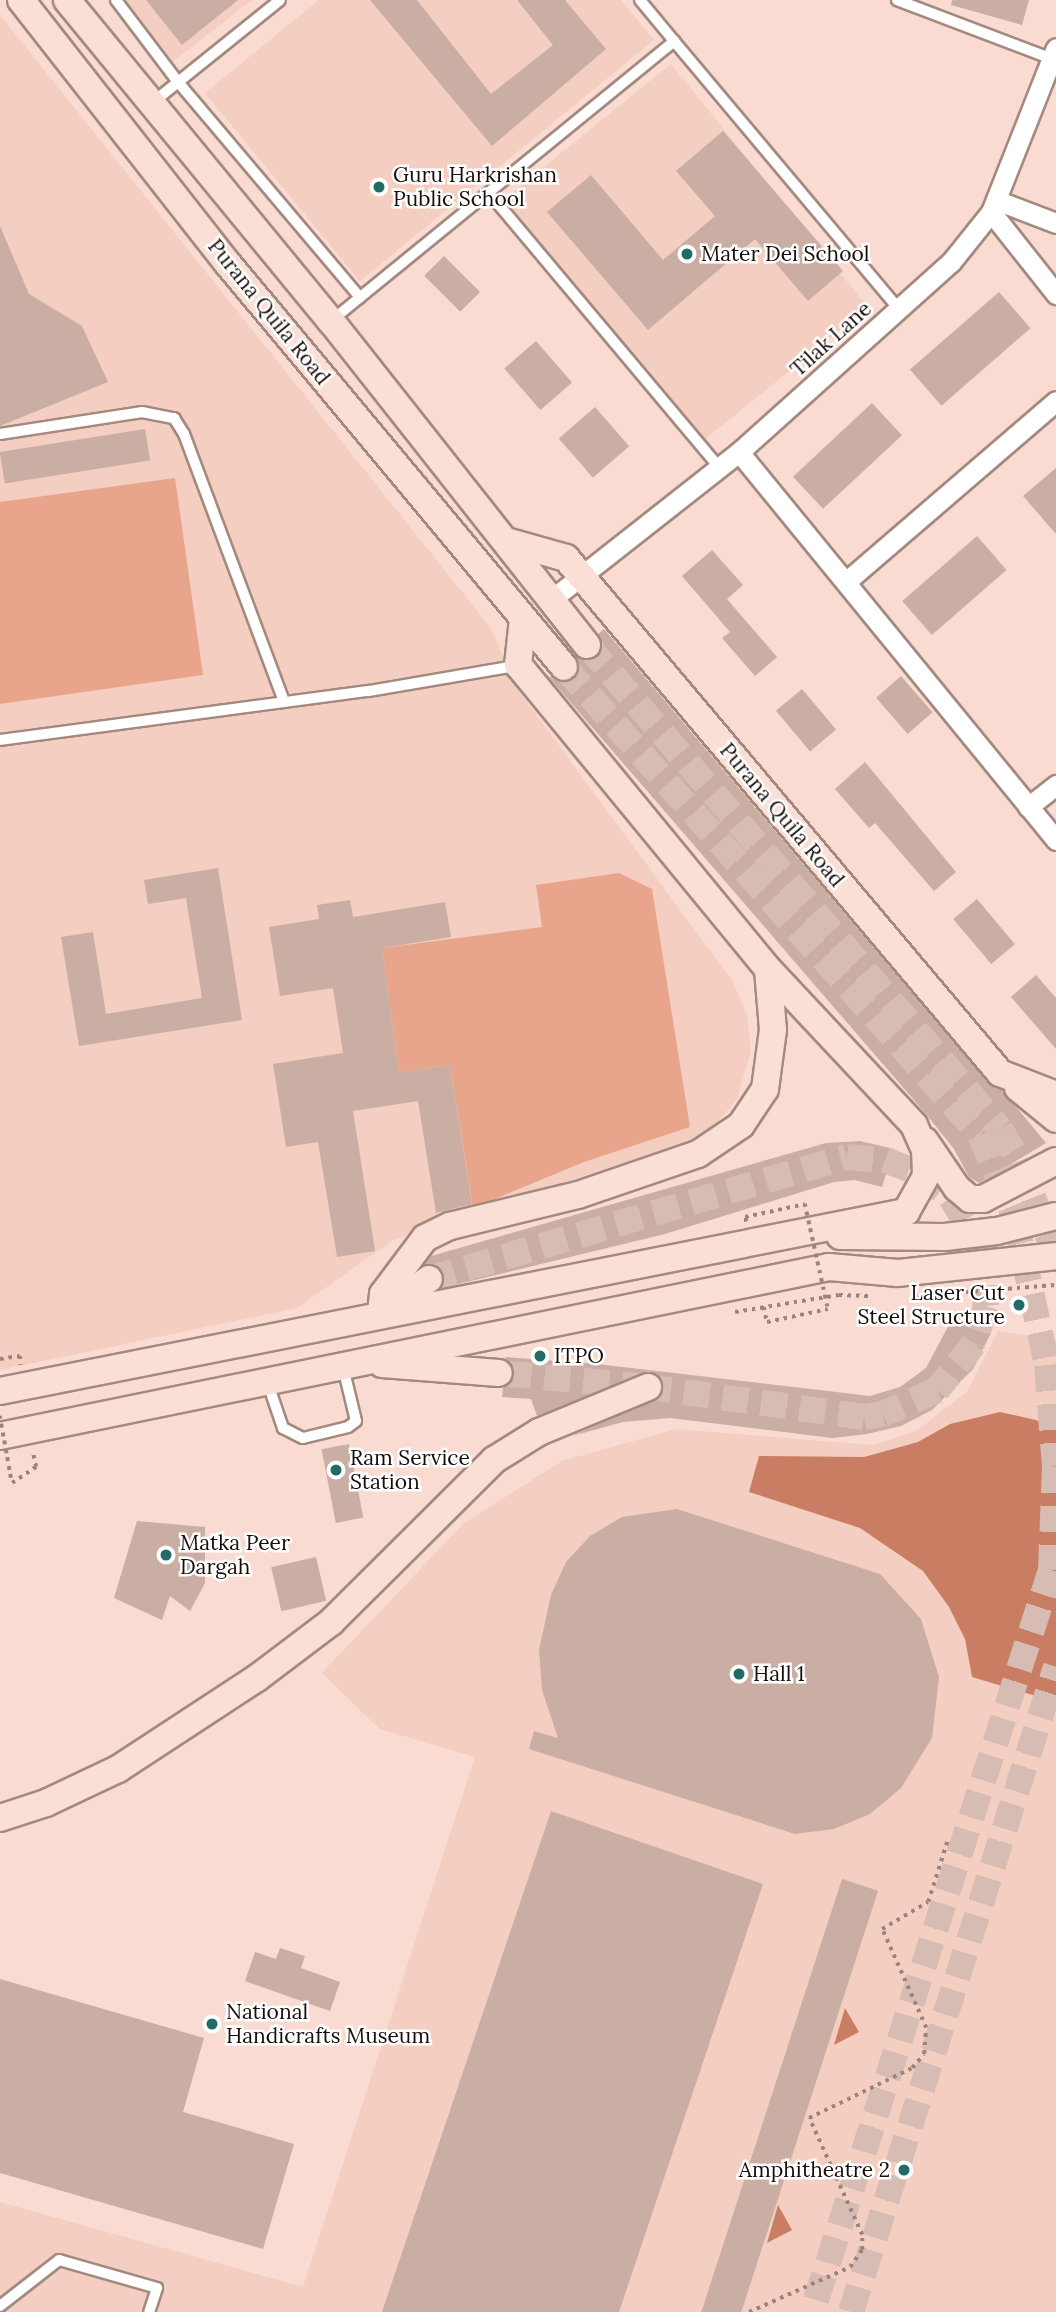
<!DOCTYPE html>
<html>
<head>
<meta charset="utf-8">
<style>
	body { margin:0 }
	#map { position:relative; width:1056px; height:2312px; overflow:hidden; background:#f9dbd1; font-family:Lora,serif }
	div>[style] { position:absolute }
	[style*='--x'] { left:calc(var(--x)*1px); top:calc(var(--y)*1px); width:calc(var(--w)*1px); rotate:calc(var(--a)*1deg) }
	.built>* { inset:0; background:#f4cec1; transform-origin:0 0 }
	.green>* { inset:0; background:#e9a48c }
	.water>* { inset:0; background:#c97e64 }
	.building>* { inset:0; background:#caada3; transform-origin:0 0 }
	.secondary-tunnel>* { height:26px; margin-top:-13px; transform-origin:0; background:repeating-linear-gradient(90deg,#d7bcb3 0 26px,transparent 0 39px) }
	.path>* { height:3.5px; margin-top:-1.75px; transform-origin:0; background:repeating-linear-gradient(90deg,#9a847d 0 3.5px,transparent 0 8.5px) }
	.roads { filter:drop-shadow(2px 0 #a4897f) drop-shadow(-2px 0 #a4897f) drop-shadow(0 2px #a4897f) drop-shadow(0 -2px #a4897f) }
	.service>* { height:10px; margin:-5px; padding:0 5px; transform-origin:5px; border-radius:5px; background:#fff }
	.minor>* { height:19px; margin:-9.5px; padding:0 9.5px; transform-origin:9.5px; border-radius:9.5px; background:#fff }
	.secondary>* { height:26px; margin:-13px; padding:0 13px; transform-origin:13px; border-radius:13px; background:#f9dfd6 }
	.path-bridge>* { height:3.5px; margin-top:-1.75px; transform-origin:0; background:repeating-linear-gradient(90deg,#9a847d 0 3.5px,transparent 0 8.5px) }
	.dots>* { width:19px; height:19px; translate:-50% -50%; box-sizing:border-box; border:4px solid #fff; border-radius:50% }
	span { translate:-50% -50%; white-space:nowrap; text-align:center; line-height:1.15; -webkit-text-stroke:5px #fff; paint-order:stroke }
	.poi-label { font-size:21px; color:#170d0a }
	.left { translate:0 -50%; text-align:left }
	.right { translate:-100% -50%; text-align:right }
	.street-label { font-size:21px; color:#170d0a }
</style>
</head>
<body>
<div id="map">
	<div class="built">
		<i style="clip-path:polygon(116px 0,252px 0,170px 64px)"></i>
		<i style="clip-path:polygon(319px 0,621px 0,654px 40px,360px 281px,205px 93px)"></i>
		<i style="clip-path:polygon(0 15px,491px 628px,516px 687px,733px 982px,747px 1015px,751px 1051px,737px 1099px,706px 1135px,393px 1240px,297px 1308px,0 1370px)"></i>
		<i style="left:671px;top:64px;width:313px;height:215px;rotate:51deg"></i>
		<i style="clip-path:polygon(998px 1331px,1056px 1340px,1056px 2312px,0 2312px,0 2202px,303px 2287px,475px 1757px,380px 1729px,322px 1673px,463px 1524px,562px 1461px,676px 1429px,873px 1445px,916px 1431px,967px 1392px)"></i>
	</div>
	<div class="green">
		<i style="clip-path:polygon(175px 478px,203px 675px,0 704px,0 502px)"></i>
		<i style="clip-path:polygon(619px 873px,652px 889px,690px 1127px,584px 1162px,473px 1208px,450px 1065px,399px 1072px,382px 948px,542px 927px,536px 885px)"></i>
	</div>
	<div class="water">
		<i style="clip-path:polygon(1000px 1412px,1036px 1420px,1056px 1430px,1056px 1702px,972px 1677px,965px 1639px,949px 1607px,923px 1571px,860px 1528px,749px 1492px,759px 1456px,864px 1457px,918px 1442px,950px 1424px)"></i>
		<i style="clip-path:polygon(845px 2008px,859px 2032px,834px 2045px)"></i>
		<i style="clip-path:polygon(778px 2205px,792px 2230px,767px 2243px)"></i>
	</div>
	<div class="building">
		<i style="clip-path:polygon(146px 0,238px 0,182px 45px)"></i>
		<i style="clip-path:polygon(370px 0,417px 0,491px 94px,553px 45px,517px 0,565px 0,606px 49px,492px 146px)"></i>
		<i style="clip-path:polygon(952px 0,1029px 0,1022px 25px,951px 5px)"></i>
		<i style="clip-path:polygon(723px 131px,843px 271px,808px 301px,755px 239px,648px 330px,547px 212px,591px 175px,663px 260px,715px 216px,676px 171px)"></i>
		<i style="clip-path:polygon(0 226px,29px 294px,82px 326px,108px 382px,0 426px)"></i>
		<i style="left:444px;top:256px;width:51px;height:28px;rotate:45deg"></i>
		<i style="left:999px;top:292px;width:48px;height:118px;rotate:49deg"></i>
		<i style="left:536px;top:341px;width:55px;height:42px;rotate:49deg"></i>
		<i style="left:872px;top:403px;width:44px;height:108px;rotate:47deg"></i>
		<i style="left:595px;top:407px;width:52px;height:48px;rotate:49deg"></i>
		<i style="left:145px;top:429px;width:32px;height:147px;rotate:81deg"></i>
		<i style="clip-path:polygon(1056px 468px,1056px 534px,1023px 496px)"></i>
		<i style="left:977px;top:536px;width:45px;height:99px;rotate:49deg"></i>
		<i style="clip-path:polygon(712px 550px,743px 585px,727px 599px,777px 657px,755px 676px,722px 638px,730px 632px,682px 576px)"></i>
		<i style="clip-path:polygon(604px 629px,988px 1083px,1003px 1091px,1046px 1143px,979px 1183px,969px 1177px,954px 1149px,926px 1114px,547px 675px,559px 682px,574px 679px,580px 665px,574px 654px,582px 660px,597px 657px,603px 643px,598px 634px)"></i>
		<i style="left:901px;top:676px;width:48px;height:33px;rotate:49deg"></i>
		<i style="left:802px;top:689px;width:53px;height:34px;rotate:50deg"></i>
		<i style="clip-path:polygon(865px 762px,956px 872px,934px 891px,875px 823px,869px 828px,835px 789px)"></i>
		<i style="clip-path:polygon(218px 868px,242px 1020px,79px 1046px,61px 937px,93px 932px,106px 1014px,202px 998px,186px 898px,148px 904px,144px 880px)"></i>
		<i style="left:977px;top:899px;width:59px;height:31px;rotate:50deg"></i>
		<i style="clip-path:polygon(350px 900px,353px 917px,445px 902px,451px 937px,382px 948px,399px 1072px,450px 1065px,472px 1204px,436px 1213px,418px 1101px,353px 1111px,375px 1251px,337px 1257px,318px 1142px,286px 1147px,273px 1064px,343px 1053px,333px 988px,280px 996px,269px 927px,319px 919px,317px 905px)"></i>
		<i style="clip-path:polygon(1036px 975px,1056px 998px,1056px 1049px,1011px 997px)"></i>
		<i style="clip-path:polygon(860px 1141px,894px 1149px,882px 1187px,855px 1180px,834px 1182px,665px 1234px,442px 1288px,441px 1269px,425px 1264px,431px 1256px,826px 1143px)"></i>
		<i style="clip-path:polygon(951px 1321px,991px 1333px,973px 1369px,932px 1410px,901px 1426px,867px 1434px,832px 1438px,670px 1418px,623px 1422px,572px 1436px,660px 1397px,663px 1382px,649px 1371px,537px 1416px,531px 1399px,502px 1397px,503px 1388px,515px 1375px,505px 1357px,597px 1364px,870px 1396px,900px 1387px,926px 1368px)"></i>
		<i style="left:349px;top:1444px;width:75px;height:28px;rotate:79deg"></i>
		<i style="clip-path:polygon(677px 1509px,880px 1574px,921px 1619px,939px 1677px,932px 1738px,901px 1788px,870px 1814px,834px 1829px,795px 1834px,529px 1749px,534px 1731px,558px 1738px,542px 1690px,539px 1650px,551px 1595px,566px 1562px,590px 1536px,622px 1517px)"></i>
		<i style="clip-path:polygon(137px 1521px,205px 1527px,205px 1583px,190px 1611px,170px 1596px,162px 1620px,114px 1598px)"></i>
		<i style="left:316px;top:1557px;width:45px;height:46px;rotate:77deg"></i>
		<i style="clip-path:polygon(551px 1811px,763px 1884px,619px 2312px,382px 2312px)"></i>
		<i style="left:842px;top:1879px;width:38px;height:456px;rotate:18deg"></i>
		<i style="clip-path:polygon(280px 1948px,305px 1956px,301px 1968px,340px 1982px,330px 2011px,245px 1981px,255px 1952px,276px 1959px)"></i>
		<i style="clip-path:polygon(0 1979px,204px 2038px,183px 2112px,294px 2144px,263px 2249px,0 2173px)"></i>
	</div>
	<div class="secondary-tunnel">
		<i style="--x:587;--y:645;--w:636;--a:49.53"></i>
		<i style="--x:1000;--y:1129;--w:37;--a:59"></i>
		<i style="--x:1019;--y:1161;--w:103;--a:68.9"></i>
		<i style="--x:564;--y:667;--w:626;--a:48.37"></i>
		<i style="--x:980;--y:1135;--w:90;--a:67.1"></i>
		<i style="--x:1015;--y:1218;--w:150;--a:77.7"></i>
		<i style="--x:1047;--y:1365;--w:102;--a:85.5"></i>
		<i style="--x:1055;--y:1467;--w:103;--a:92.2"></i>
		<i style="--x:1051;--y:1570;--w:780;--a:107.85"></i>
		<i style="--x:429;--y:1279;--w:435;--a:-16.3"></i>
		<i style="--x:847;--y:1157;--w:38;--a:5"></i>
		<i style="--x:885;--y:1160;--w:39;--a:21"></i>
		<i style="--x:921;--y:1174;--w:38;--a:39"></i>
		<i style="--x:951;--y:1198;--w:57;--a:58.5"></i>
		<i style="--x:981;--y:1247;--w:59;--a:85.2"></i>
		<i style="--x:986;--y:1306;--w:40;--a:108"></i>
		<i style="--x:974;--y:1344;--w:59;--a:128.8"></i>
		<i style="--x:937;--y:1390;--w:59;--a:156"></i>
		<i style="--x:883;--y:1414;--w:19;--a:171"></i>
		<i style="--x:864;--y:1417;--w:218;--a:-172.1"></i>
		<i style="--x:648;--y:1387;--w:150;--a:-174.6"></i>
		<i style="--x:851;--y:2312;--w:677;--a:-72.37"></i>
	</div>
	<div class="path">
		<i style="--x:746;--y:1222;--w:5;--a:-101"></i>
		<i style="--x:745;--y:1217;--w:61;--a:-12.2"></i>
		<i style="--x:915;--y:1296;--w:141;--a:-4.5"></i>
		<i style="--x:764;--y:1307;--w:15;--a:79"></i>
		<i style="--x:767;--y:1322;--w:62;--a:-12"></i>
		<i style="--x:735;--y:1312;--w:105;--a:-9.3"></i>
		<i style="--x:839;--y:1295;--w:30;--a:2"></i>
		<i style="--x:0;--y:1359;--w:20;--a:-9"></i>
		<i style="--x:20;--y:1356;--w:9;--a:84"></i>
		<i style="--x:12;--y:1483;--w:29;--a:-34"></i>
		<i style="--x:36;--y:1467;--w:13;--a:-103"></i>
		<i style="--x:749;--y:2312;--w:111;--a:-24"></i>
		<i style="--x:850;--y:2267;--w:21;--a:-55"></i>
		<i style="--x:862;--y:2250;--w:15;--a:-90"></i>
		<i style="--x:862;--y:2235;--w:128;--a:-114.4"></i>
		<i style="--x:809;--y:2118;--w:114;--a:-25.9"></i>
		<i style="--x:912;--y:2068;--w:18;--a:-49"></i>
		<i style="--x:924;--y:2054;--w:26;--a:-86"></i>
		<i style="--x:926;--y:2028;--w:108;--a:-114"></i>
		<i style="--x:882;--y:1929;--w:53;--a:-30.4"></i>
		<i style="--x:928;--y:1902;--w:66;--a:-72.4"></i>
	</div>
	<div class="roads">
		<div class="service">
			<i style="--x:116;--y:0;--w:103;--a:52.9"></i>
			<i style="--x:178;--y:82;--w:282;--a:49.8"></i>
			<i style="--x:897;--y:0;--w:166;--a:20.8"></i>
			<i style="--x:674;--y:41;--w:350;--a:50"></i>
			<i style="--x:152;--y:103;--w:164;--a:-38.8"></i>
			<i style="--x:489;--y:193;--w:359;--a:50"></i>
			<i style="--x:331;--y:321;--w:443;--a:-39.2"></i>
			<i style="--x:674;--y:41;--w:53;--a:-129.7"></i>
			<i style="--x:0;--y:434;--w:144;--a:-8.8"></i>
			<i style="--x:142;--y:412;--w:33;--a:11"></i>
			<i style="--x:174;--y:418;--w:19;--a:58"></i>
			<i style="--x:184;--y:434;--w:286;--a:69.5"></i>
			<i style="--x:0;--y:740;--w:372;--a:-7.6"></i>
			<i style="--x:369;--y:691;--w:149;--a:-9.7"></i>
			<i style="--x:267;--y:1381;--w:50;--a:71.2"></i>
			<i style="--x:283;--y:1428;--w:22;--a:27"></i>
			<i style="--x:303;--y:1438;--w:46;--a:-13.7"></i>
			<i style="--x:348;--y:1427;--w:10;--a:-37"></i>
			<i style="--x:356;--y:1421;--w:56;--a:-103.5"></i>
			<i style="--x:0;--y:2306;--w:75;--a:-37.9"></i>
			<i style="--x:59;--y:2260;--w:102;--a:15.9"></i>
			<i style="--x:157;--y:2288;--w:25;--a:108"></i>
		</div>
		<div class="minor">
			<i style="--x:996;--y:200;--w:64;--a:21"></i>
			<i style="--x:991;--y:212;--w:105;--a:51.6"></i>
			<i style="--x:739;--y:452;--w:501;--a:50.75"></i>
			<i style="--x:848;--y:580;--w:274;--a:-40.7"></i>
			<i style="--x:552;--y:599;--w:238;--a:-38.2"></i>
			<i style="--x:739;--y:452;--w:285;--a:-41.9"></i>
			<i style="--x:951;--y:262;--w:64;--a:-51.3"></i>
			<i style="--x:991;--y:212;--w:176;--a:-68.4"></i>
			<i style="--x:1028;--y:807;--w:36;--a:-38"></i>
		</div>
		<div class="secondary">
			<i style="--x:21;--y:0;--w:337;--a:51.9"></i>
			<i style="--x:229;--y:265;--w:523;--a:50.19"></i>
			<i style="--x:67;--y:0;--w:416;--a:50.6"></i>
			<i style="--x:331;--y:321;--w:413;--a:51.7"></i>
			<i style="--x:506;--y:541;--w:62;--a:15.8"></i>
			<i style="--x:566;--y:558;--w:673;--a:49.88"></i>
			<i style="--x:1000;--y:1073;--w:60;--a:21.4"></i>
			<i style="--x:1018;--y:1088;--w:49;--a:39.2"></i>
			<i style="--x:925;--y:1141;--w:57;--a:55.8"></i>
			<i style="--x:957;--y:1188;--w:17;--a:40"></i>
			<i style="--x:970;--y:1199;--w:13;--a:0"></i>
			<i style="--x:983;--y:1199;--w:82;--a:-27.5"></i>
			<i style="--x:840;--y:1236;--w:105;--a:0.5"></i>
			<i style="--x:945;--y:1237;--w:52;--a:-6.6"></i>
			<i style="--x:997;--y:1231;--w:61;--a:-14.3"></i>
			<i style="--x:388;--y:1308;--w:50;--a:-35.3"></i>
			<i style="--x:381;--y:1313;--w:19;--a:-84"></i>
			<i style="--x:383;--y:1294;--w:70;--a:-53.1"></i>
			<i style="--x:425;--y:1238;--w:28;--a:-26"></i>
			<i style="--x:450;--y:1226;--w:132;--a:-13.6"></i>
			<i style="--x:578;--y:1195;--w:127;--a:-18.9"></i>
			<i style="--x:698;--y:1154;--w:52;--a:-34"></i>
			<i style="--x:741;--y:1125;--w:43;--a:-56.3"></i>
			<i style="--x:765;--y:1089;--w:60;--a:-82.3"></i>
			<i style="--x:773;--y:1030;--w:61;--a:-94.7"></i>
			<i style="--x:768;--y:969;--w:394;--a:-129.4"></i>
			<i style="--x:518;--y:665;--w:46;--a:-83.8"></i>
			<i style="--x:382;--y:1364;--w:117;--a:4.4"></i>
			<i style="--x:0;--y:1391;--w:924;--a:-11.18"></i>
			<i style="--x:906;--y:1212;--w:41;--a:-60.9"></i>
			<i style="--x:926;--y:1176;--w:26;--a:-92"></i>
			<i style="--x:925;--y:1150;--w:27;--a:-114"></i>
			<i style="--x:914;--y:1125;--w:214;--a:-133.1"></i>
			<i style="--x:0;--y:1436;--w:846;--a:-11.52"></i>
			<i style="--x:829;--y:1267;--w:69;--a:5"></i>
			<i style="--x:898;--y:1273;--w:159;--a:-6.1"></i>
			<i style="--x:0;--y:1818;--w:48;--a:-18.1"></i>
			<i style="--x:46;--y:1803;--w:80;--a:-25.3"></i>
			<i style="--x:118;--y:1769;--w:166;--a:-33.2"></i>
			<i style="--x:257;--y:1678;--w:93;--a:-37.1"></i>
			<i style="--x:331;--y:1622;--w:230;--a:-44.8"></i>
			<i style="--x:494;--y:1460;--w:53;--a:-31.9"></i>
			<i style="--x:539;--y:1432;--w:118;--a:-22.4"></i>
		</div>
	</div>
	<div class="path-bridge">
		<i style="--x:805;--y:1204;--w:107;--a:77.6"></i>
		<i style="--x:0;--y:1416;--w:68;--a:79.8"></i>
	</div>
	<div class="dots">
		<i style="left:379px;top:187px;background:#216c68"></i>
		<i style="left:687px;top:254px;background:#216c68"></i>
		<i style="left:1019px;top:1305px;background:#216c68"></i>
		<i style="left:540px;top:1356px;background:#216c68"></i>
		<i style="left:336px;top:1470px;background:#216c68"></i>
		<i style="left:166px;top:1555px;background:#216c68"></i>
		<i style="left:739px;top:1674px;background:#216c68"></i>
		<i style="left:212px;top:2024px;background:#216c68"></i>
		<i style="left:904px;top:2170px;background:#216c68"></i>
	</div>
	<div class="poi-label">
		<span class="left" style="left:393px;top:187px">Guru Harkrishan<br>Public School</span>
		<span class="left" style="left:701px;top:254px">Mater Dei School</span>
		<span class="right" style="left:1005px;top:1305px">Laser Cut<br>Steel Structure</span>
		<span class="left" style="left:554px;top:1356px">ITPO</span>
		<span class="left" style="left:350px;top:1470px">Ram Service<br>Station</span>
		<span class="left" style="left:180px;top:1555px">Matka Peer<br>Dargah</span>
		<span class="left" style="left:753px;top:1674px">Hall 1</span>
		<span class="left" style="left:226px;top:2024px">National<br>Handicrafts Museum</span>
		<span class="right" style="left:890px;top:2170px">Amphitheatre 2</span>
	</div>
	<div class="street-label">
		<span style="left:269px;top:312px;rotate:51deg">Purana Quila Road</span>
		<span style="left:831px;top:339px;rotate:-42deg">Tilak Lane</span>
		<span style="left:782px;top:815px;rotate:50deg">Purana Quila Road</span>
	</div>
</div>
</body>
</html>
